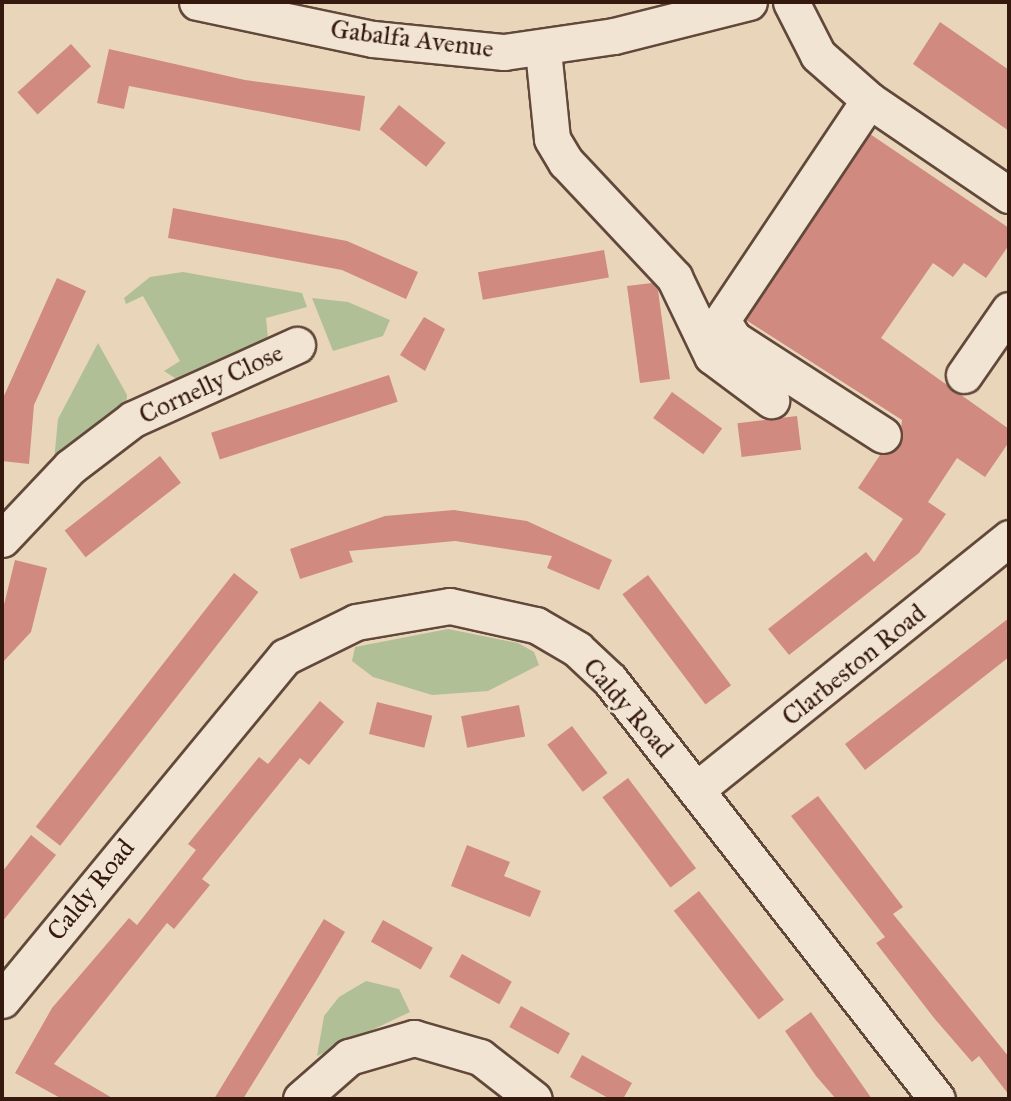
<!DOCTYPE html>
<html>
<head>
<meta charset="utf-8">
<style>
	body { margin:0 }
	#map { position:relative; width:1011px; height:1101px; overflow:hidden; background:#e9d6ba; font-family:"IM FELL Great Primer",serif }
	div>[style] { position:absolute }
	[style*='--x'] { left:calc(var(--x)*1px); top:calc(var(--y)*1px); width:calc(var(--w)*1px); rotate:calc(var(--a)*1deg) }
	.green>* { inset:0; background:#b0bf95 }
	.building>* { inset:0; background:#d08a7f; transform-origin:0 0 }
	.roads { filter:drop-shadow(2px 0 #62483a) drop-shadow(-2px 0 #62483a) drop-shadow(0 2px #62483a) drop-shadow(0 -2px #62483a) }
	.minor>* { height:35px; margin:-17.5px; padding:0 17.5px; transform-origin:17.5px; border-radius:17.5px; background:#f1e4d2 }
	span { translate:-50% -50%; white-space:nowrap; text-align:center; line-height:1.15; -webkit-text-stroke:5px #f1e4d2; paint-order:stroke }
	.street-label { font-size:26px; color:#35190f }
	.frame { position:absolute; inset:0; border:4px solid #35190f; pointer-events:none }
</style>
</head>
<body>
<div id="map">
	<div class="green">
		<i style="clip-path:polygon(183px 272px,302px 293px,307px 307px,266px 318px,268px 338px,261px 348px,178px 380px,164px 371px,180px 361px,143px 296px,126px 304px,124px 298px,150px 277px)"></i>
		<i style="clip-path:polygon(312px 298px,348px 302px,390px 320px,383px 336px,333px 351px)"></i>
		<i style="clip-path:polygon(98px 343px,127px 395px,126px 410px,54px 461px,58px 419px)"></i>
		<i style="clip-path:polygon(448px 629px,518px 643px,534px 652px,539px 665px,488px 691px,432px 695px,373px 677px,352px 661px,355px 647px)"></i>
		<i style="clip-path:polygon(366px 981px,399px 989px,410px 1012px,317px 1056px,324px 1016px,339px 997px)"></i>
	</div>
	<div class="building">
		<i style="clip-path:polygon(940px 22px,1009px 70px,1009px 131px,913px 64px)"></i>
		<i style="left:71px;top:44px;width:30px;height:72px;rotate:48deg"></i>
		<i style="clip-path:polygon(109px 49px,245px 80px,365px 96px,360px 131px,129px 86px,124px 109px,97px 103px)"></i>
		<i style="left:399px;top:105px;width:60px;height:31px;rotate:39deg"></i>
		<i style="clip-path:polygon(870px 134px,1009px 228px,1009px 245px,986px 278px,964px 263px,953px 277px,933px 263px,881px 338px,1009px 429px,1009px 442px,985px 477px,957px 458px,928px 502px,946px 514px,919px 553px,789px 655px,768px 629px,866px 552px,874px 562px,903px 519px,858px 488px,880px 455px,899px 446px,902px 420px,746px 320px)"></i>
		<i style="clip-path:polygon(173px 208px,347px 241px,418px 272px,406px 299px,342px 270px,168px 238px)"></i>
		<i style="left:604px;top:250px;width:28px;height:128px;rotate:80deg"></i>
		<i style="clip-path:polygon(57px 278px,86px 291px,34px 405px,29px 464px,2px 461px,3px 398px)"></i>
		<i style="clip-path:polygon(652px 283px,658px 290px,670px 379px,640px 383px,627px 286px)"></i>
		<i style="clip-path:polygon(424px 317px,445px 329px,425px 371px,400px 355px)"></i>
		<i style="left:389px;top:375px;width:28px;height:187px;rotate:72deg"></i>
		<i style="left:672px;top:392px;width:62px;height:32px;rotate:36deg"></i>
		<i style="left:797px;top:416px;width:34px;height:60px;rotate:83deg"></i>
		<i style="left:160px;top:456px;width:34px;height:121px;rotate:52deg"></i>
		<i style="clip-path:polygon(454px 510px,527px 521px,612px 560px,599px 590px,547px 568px,552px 556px,455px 541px,349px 551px,353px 562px,300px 579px,290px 549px,385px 516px)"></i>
		<i style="clip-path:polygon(15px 560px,47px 568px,31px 632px,2px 663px,2px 613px)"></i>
		<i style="left:234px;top:573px;width:31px;height:322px;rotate:38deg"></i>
		<i style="left:648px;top:575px;width:138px;height:32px;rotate:53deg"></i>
		<i style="clip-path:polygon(1009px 618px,1009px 657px,865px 770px,845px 744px)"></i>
		<i style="clip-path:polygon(320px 701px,344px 722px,309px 765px,300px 758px,202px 879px,210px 885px,174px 929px,167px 923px,54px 1064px,114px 1099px,62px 1099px,15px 1073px,52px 1008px,129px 918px,137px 925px,196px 850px,188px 844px,259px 757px,268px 764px)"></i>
		<i style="left:377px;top:702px;width:57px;height:33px;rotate:14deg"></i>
		<i style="left:519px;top:705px;width:32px;height:59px;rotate:79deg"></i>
		<i style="left:572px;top:726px;width:59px;height:31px;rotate:53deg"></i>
		<i style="left:628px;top:778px;width:113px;height:32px;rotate:53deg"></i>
		<i style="clip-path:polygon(818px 796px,903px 907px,893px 914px,1009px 1057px,1009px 1095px,979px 1056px,972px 1062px,934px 1018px,876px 943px,885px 937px,791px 816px)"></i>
		<i style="clip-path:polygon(31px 835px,56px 855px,2px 922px,2px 872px)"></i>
		<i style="clip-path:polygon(467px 845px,510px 862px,504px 876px,541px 891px,530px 917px,451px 886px)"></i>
		<i style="left:699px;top:891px;width:138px;height:32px;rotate:52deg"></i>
		<i style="clip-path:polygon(324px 919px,345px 932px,316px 981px,243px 1099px,214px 1099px)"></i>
		<i style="left:383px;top:920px;width:57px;height:25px;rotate:29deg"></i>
		<i style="left:462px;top:954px;width:57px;height:26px;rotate:29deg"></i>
		<i style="left:521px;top:1006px;width:56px;height:24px;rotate:29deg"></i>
		<i style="clip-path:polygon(811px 1012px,872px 1099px,836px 1099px,816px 1076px,785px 1031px)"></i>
		<i style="clip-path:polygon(582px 1055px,632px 1083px,623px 1099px,610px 1099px,570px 1077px)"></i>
	</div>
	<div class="roads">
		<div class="minor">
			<i style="--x:197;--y:2;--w:180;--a:11.9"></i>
			<i style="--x:373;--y:39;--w:132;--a:5.7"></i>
			<i style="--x:504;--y:52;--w:111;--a:-8.3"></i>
			<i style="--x:614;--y:36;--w:139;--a:-14.1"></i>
			<i style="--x:791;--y:2;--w:59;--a:63"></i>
			<i style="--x:818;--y:55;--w:68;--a:41.4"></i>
			<i style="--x:869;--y:100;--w:169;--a:34.2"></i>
			<i style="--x:543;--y:50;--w:89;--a:84.2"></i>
			<i style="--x:552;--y:139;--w:27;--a:59"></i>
			<i style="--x:566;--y:162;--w:158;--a:46.8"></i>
			<i style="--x:674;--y:277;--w:88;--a:64.3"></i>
			<i style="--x:712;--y:356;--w:74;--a:36.7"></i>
			<i style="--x:869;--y:100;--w:265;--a:123.8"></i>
			<i style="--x:722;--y:320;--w:22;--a:58"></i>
			<i style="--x:734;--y:339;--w:177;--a:32.8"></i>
			<i style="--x:964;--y:375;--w:79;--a:-55.3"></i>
			<i style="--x:2;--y:539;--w:99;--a:-46.6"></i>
			<i style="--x:70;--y:467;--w:79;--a:-37.3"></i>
			<i style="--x:133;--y:419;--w:180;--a:-24.3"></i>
			<i style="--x:696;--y:790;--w:402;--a:-38.8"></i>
			<i style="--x:2;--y:1000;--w:445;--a:-50.5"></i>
			<i style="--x:285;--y:657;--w:79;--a:-26.2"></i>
			<i style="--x:356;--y:622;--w:95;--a:-9.7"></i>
			<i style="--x:450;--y:606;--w:88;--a:12.5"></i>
			<i style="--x:536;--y:625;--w:48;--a:30.3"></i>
			<i style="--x:577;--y:649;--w:45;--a:43.2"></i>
			<i style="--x:610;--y:680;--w:531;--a:52.03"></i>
			<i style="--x:301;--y:1099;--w:64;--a:-41.2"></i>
			<i style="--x:349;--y:1057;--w:68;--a:-16.3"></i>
			<i style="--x:414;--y:1038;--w:69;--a:16.1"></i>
			<i style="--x:480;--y:1057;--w:68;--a:37.9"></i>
		</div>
	</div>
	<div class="street-label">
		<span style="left:412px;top:39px;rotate:7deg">Gabalfa Avenue</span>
		<span style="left:211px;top:384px;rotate:-25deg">Cornelly Close</span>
		<span style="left:854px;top:665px;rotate:-39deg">Clarbeston Road</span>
		<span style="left:628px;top:708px;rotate:49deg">Caldy Road</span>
		<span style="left:91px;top:890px;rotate:-51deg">Caldy Road</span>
	</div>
	<div class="frame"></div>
</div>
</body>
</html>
